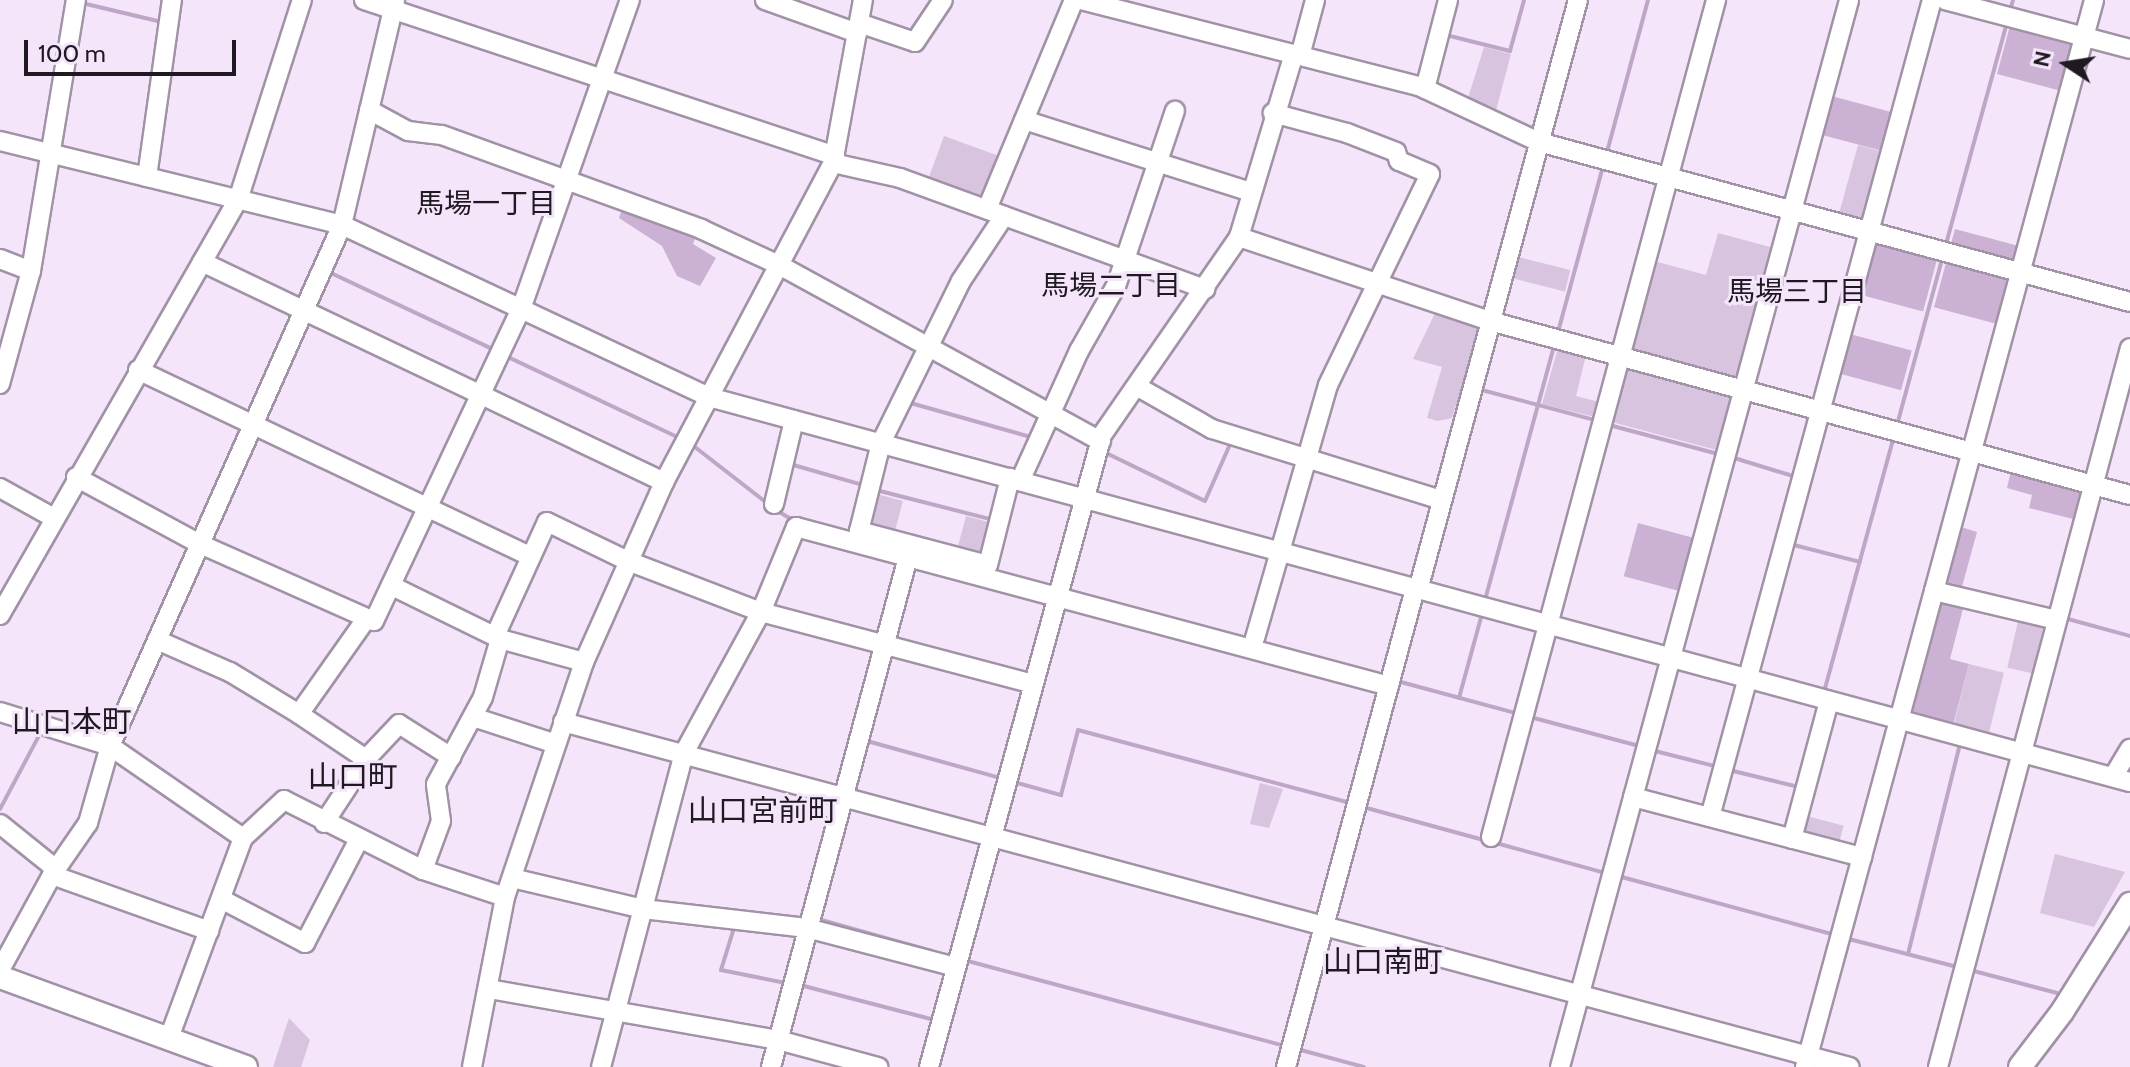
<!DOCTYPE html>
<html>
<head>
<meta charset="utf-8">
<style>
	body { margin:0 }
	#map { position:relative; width:2130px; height:1067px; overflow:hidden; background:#f4e5fa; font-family:Cabin,"Noto Sans JP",sans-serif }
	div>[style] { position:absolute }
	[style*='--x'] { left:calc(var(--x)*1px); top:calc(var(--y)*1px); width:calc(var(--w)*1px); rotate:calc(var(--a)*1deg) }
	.green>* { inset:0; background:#d8c4df; transform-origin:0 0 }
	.forest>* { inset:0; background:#cbb2d4; transform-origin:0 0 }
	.stream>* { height:4px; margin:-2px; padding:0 2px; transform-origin:2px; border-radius:2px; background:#bea6c7 }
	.roads { filter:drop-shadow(2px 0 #a192a6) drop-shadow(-2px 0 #a192a6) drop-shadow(0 2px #a192a6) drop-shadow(0 -2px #a192a6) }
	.minor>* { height:18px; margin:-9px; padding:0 9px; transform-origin:9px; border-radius:9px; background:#fff }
	.tertiary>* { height:22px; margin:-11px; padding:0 11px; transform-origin:11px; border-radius:11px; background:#fff }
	span { translate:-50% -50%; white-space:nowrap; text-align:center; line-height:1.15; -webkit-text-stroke:6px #f4e5fa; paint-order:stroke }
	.neighbourhood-label { font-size:28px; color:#1f1921 }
	.quarter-label { font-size:30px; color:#1f1921 }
	.north { position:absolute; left:2026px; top:24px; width:80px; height:80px; -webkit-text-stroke:6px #f4e5fa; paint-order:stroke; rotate:282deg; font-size:22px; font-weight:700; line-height:32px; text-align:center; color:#1f1921 }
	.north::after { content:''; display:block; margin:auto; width:28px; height:36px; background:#1f1921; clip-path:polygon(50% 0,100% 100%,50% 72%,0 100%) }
	.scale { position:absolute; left:24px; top:40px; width:212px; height:36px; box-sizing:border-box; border:4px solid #1f1921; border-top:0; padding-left:10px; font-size:24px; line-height:28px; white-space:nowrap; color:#1f1921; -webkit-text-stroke:6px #f4e5fa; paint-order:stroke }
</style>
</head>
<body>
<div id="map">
	<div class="green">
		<i style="clip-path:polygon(1484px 47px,1511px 54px,1495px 114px,1467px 101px)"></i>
		<i style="left:944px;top:136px;width:63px;height:48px;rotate:20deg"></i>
		<i style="clip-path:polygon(1858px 145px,1887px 153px,1863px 223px,1838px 217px)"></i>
		<i style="clip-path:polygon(1718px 233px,1774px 248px,1739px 379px,1733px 381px,1627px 349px,1650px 260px,1706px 275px)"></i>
		<i style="left:1514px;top:256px;width:58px;height:22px;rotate:14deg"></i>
		<i style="clip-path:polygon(1436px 311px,1475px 323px,1480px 330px,1452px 418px,1438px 421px,1427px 418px,1442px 367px,1413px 359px)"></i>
		<i style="clip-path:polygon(1558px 348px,1586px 355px,1576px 396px,1603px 403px,1599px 418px,1542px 404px)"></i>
		<i style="clip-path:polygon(1627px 366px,1730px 394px,1734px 398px,1720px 451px,1608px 421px)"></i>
		<i style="left:873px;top:493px;width:31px;height:37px;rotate:15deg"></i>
		<i style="left:966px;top:516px;width:30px;height:39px;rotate:15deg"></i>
		<i style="left:2019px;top:617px;width:26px;height:52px;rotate:13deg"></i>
		<i style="left:1969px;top:664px;width:36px;height:67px;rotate:14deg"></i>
		<i style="clip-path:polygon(1260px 783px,1283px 789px,1269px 828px,1250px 824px)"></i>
		<i style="left:1803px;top:815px;width:42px;height:22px;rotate:15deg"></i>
		<i style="clip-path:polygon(2055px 854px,2125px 872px,2094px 927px,2040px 913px)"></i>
		<i style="clip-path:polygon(289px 1018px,310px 1040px,301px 1067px,273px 1067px)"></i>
	</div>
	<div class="forest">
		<i style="clip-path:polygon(2011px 22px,2073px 39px,2077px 45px,2065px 92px,1997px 74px)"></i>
		<i style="left:1828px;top:95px;width:72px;height:40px;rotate:15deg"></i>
		<i style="clip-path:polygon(622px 209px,696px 236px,693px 244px,716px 258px,700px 286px,677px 276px,662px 246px,619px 218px)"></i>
		<i style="left:1955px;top:229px;width:69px;height:19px;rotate:15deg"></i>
		<i style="left:1876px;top:240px;width:64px;height:57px;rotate:15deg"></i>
		<i style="left:1947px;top:259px;width:65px;height:50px;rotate:15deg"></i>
		<i style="left:1846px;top:333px;width:68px;height:41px;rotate:15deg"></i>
		<i style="clip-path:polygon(2011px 470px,2080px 487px,2084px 494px,2077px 520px,2029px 508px,2032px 495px,2007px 488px)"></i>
		<i style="left:1638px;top:523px;width:60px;height:55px;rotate:15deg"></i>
		<i style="clip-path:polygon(1955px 525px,1977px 532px,1960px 594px,1942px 590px)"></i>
		<i style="clip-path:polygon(1938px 599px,1964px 605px,1950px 659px,1969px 664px,1952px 729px,1908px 717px)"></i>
	</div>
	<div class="stream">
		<i style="--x:82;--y:3;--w:82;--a:13.4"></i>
		<i style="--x:2010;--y:10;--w:10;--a:-73"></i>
		<i style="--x:1446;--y:35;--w:66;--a:14"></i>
		<i style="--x:1510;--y:51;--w:53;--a:-74.6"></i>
		<i style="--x:1607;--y:152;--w:157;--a:-74.9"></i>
		<i style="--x:347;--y:236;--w:40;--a:113.4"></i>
		<i style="--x:331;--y:273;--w:181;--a:25.2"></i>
		<i style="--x:1946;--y:244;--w:230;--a:-74.6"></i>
		<i style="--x:1558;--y:332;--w:172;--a:-74.8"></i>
		<i style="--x:508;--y:357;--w:189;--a:25.3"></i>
		<i style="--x:1478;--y:389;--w:124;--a:14.9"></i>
		<i style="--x:907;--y:402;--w:132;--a:15.8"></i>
		<i style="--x:1609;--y:425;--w:113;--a:14.9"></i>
		<i style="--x:1897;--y:425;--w:172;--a:-74.8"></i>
		<i style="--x:1452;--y:431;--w:48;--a:-75.4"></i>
		<i style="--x:691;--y:444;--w:98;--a:37.9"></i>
		<i style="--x:1104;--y:452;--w:112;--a:25.9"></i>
		<i style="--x:1205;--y:501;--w:64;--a:-66.2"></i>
		<i style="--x:1731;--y:457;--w:68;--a:17.1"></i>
		<i style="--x:790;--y:464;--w:79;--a:16.1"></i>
		<i style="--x:876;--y:490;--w:122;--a:14.3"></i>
		<i style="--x:776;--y:510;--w:21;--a:31"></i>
		<i style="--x:1790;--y:544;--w:72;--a:14.4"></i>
		<i style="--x:1485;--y:600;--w:263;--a:-74.8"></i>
		<i style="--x:2068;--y:619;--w:64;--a:15.3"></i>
		<i style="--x:1397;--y:681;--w:126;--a:15.1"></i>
		<i style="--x:1824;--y:692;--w:262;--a:-74.7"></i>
		<i style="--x:1459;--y:698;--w:87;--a:-74.7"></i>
		<i style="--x:1530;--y:717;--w:113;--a:14.9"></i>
		<i style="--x:867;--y:741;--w:138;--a:15.5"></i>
		<i style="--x:1651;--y:750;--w:69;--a:14.2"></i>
		<i style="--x:1729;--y:770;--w:72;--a:13.7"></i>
		<i style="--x:1014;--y:782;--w:49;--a:15.5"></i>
		<i style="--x:1061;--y:795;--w:67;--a:-75.3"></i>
		<i style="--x:1078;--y:730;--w:283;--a:15"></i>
		<i style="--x:1363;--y:807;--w:125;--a:15.3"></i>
		<i style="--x:0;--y:809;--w:87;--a:-62"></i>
		<i style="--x:1492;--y:842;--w:117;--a:15.3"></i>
		<i style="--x:1618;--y:876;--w:225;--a:15.2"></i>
		<i style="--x:818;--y:919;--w:118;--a:15.7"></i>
		<i style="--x:734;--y:928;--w:44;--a:107.2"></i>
		<i style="--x:721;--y:970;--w:66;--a:11.3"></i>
		<i style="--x:1845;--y:938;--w:116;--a:14.5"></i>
		<i style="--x:1908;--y:954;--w:216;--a:-76.1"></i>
		<i style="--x:964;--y:960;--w:333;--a:15"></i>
		<i style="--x:1970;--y:970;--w:90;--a:14.8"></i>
		<i style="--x:800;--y:985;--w:138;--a:14.6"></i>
		<i style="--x:1297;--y:1049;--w:69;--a:15"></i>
	</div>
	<div class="roads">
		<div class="minor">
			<i style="--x:364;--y:0;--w:496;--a:18.3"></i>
			<i style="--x:765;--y:0;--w:98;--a:19.7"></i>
			<i style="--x:1081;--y:0;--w:349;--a:14.3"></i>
			<i style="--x:1419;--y:86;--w:132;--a:25"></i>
			<i style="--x:1539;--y:142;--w:612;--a:15.15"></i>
			<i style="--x:1945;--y:0;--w:191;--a:14.8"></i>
			<i style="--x:859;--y:23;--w:59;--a:18.7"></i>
			<i style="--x:915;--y:42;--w:50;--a:-56.3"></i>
			<i style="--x:1300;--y:56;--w:58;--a:-75"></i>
			<i style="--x:1425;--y:89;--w:92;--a:-75.5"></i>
			<i style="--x:369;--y:110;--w:44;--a:28.3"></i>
			<i style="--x:408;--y:131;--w:34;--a:7"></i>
			<i style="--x:442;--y:135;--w:276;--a:19.9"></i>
			<i style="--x:701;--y:229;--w:86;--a:24.8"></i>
			<i style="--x:779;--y:265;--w:367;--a:28.7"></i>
			<i style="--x:1024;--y:120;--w:238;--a:17.6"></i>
			<i style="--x:0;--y:141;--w:352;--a:13.8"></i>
			<i style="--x:342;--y:225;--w:405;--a:25.1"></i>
			<i style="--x:709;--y:397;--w:1472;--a:15.16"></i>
			<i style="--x:833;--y:163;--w:69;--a:12.6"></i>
			<i style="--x:900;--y:178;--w:325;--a:20"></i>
			<i style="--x:147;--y:177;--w:179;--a:-82"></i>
			<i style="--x:987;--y:209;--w:226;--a:-67.4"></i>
			<i style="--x:1004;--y:216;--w:78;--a:123.5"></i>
			<i style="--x:961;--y:281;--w:181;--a:116.3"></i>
			<i style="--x:881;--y:443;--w:91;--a:104"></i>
			<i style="--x:859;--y:531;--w:133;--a:14.8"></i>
			<i style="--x:988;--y:565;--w:90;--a:-75.8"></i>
			<i style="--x:1239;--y:237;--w:265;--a:18.5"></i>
			<i style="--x:1490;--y:321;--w:663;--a:15.21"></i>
			<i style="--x:0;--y:259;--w:33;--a:21"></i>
			<i style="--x:202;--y:262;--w:512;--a:25.46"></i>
			<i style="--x:138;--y:370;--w:435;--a:25.4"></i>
			<i style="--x:0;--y:384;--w:117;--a:-74.7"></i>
			<i style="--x:31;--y:271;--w:275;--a:-80.6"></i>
			<i style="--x:1138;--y:387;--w:85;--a:29.6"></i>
			<i style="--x:1212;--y:429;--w:241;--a:17.2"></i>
			<i style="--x:76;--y:477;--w:141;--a:28.4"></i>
			<i style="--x:200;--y:544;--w:190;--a:23.9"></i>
			<i style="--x:374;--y:621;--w:345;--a:-64.8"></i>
			<i style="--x:521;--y:309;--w:328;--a:-70.6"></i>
			<i style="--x:1020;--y:481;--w:143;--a:-65.6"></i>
			<i style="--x:1079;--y:351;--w:75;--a:-60.4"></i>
			<i style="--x:1116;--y:286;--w:185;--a:-71.4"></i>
			<i style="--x:0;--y:488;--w:62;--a:29.1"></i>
			<i style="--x:774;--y:504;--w:86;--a:-76.6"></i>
			<i style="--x:392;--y:586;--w:120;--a:26.1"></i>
			<i style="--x:500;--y:639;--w:87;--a:15.3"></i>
			<i style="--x:1418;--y:590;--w:611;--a:-74.83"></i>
			<i style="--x:1934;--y:591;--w:126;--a:13.3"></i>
			<i style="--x:0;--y:615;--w:478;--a:-60.2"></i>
			<i style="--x:238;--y:200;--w:210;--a:-72.3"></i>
			<i style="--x:495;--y:636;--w:125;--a:-65.5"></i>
			<i style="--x:547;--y:522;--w:90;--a:25.7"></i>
			<i style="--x:628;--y:561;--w:142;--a:21"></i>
			<i style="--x:761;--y:612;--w:281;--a:14.8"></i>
			<i style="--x:1255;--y:638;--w:263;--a:-73.9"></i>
			<i style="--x:1328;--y:385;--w:234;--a:-64.2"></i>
			<i style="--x:1430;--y:174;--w:34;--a:-157"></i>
			<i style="--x:1399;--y:161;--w:9;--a:-108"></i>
			<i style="--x:1396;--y:152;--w:53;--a:-158.8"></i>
			<i style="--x:1347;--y:133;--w:77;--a:-164.9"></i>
			<i style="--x:157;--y:640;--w:80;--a:23.7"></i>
			<i style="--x:230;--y:672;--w:81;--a:31.3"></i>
			<i style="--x:299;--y:714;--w:116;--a:-54.8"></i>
			<i style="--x:0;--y:712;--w:115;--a:17.2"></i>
			<i style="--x:110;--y:746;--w:162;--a:34.7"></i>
			<i style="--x:299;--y:714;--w:81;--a:33.9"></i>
			<i style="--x:473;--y:717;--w:87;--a:18"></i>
			<i style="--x:563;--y:722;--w:1332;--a:15.01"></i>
			<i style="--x:2113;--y:777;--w:33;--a:-59"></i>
			<i style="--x:1633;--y:797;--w:237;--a:14.7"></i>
			<i style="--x:1710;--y:817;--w:847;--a:-74.8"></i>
			<i style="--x:324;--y:823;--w:77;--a:-56.7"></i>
			<i style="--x:366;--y:759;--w:48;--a:-46.7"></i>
			<i style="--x:399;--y:724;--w:62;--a:32.4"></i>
			<i style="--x:0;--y:824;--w:72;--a:38.8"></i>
			<i style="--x:1491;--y:837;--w:867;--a:-74.95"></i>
			<i style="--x:1792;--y:839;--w:143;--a:-75"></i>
			<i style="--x:423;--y:870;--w:52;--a:-69.8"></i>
			<i style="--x:441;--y:821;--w:37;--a:-98"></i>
			<i style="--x:436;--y:784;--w:99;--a:-61.6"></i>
			<i style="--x:483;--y:697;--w:60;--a:-73.7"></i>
			<i style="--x:52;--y:875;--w:167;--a:19.6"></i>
			<i style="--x:512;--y:878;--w:135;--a:13.3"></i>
			<i style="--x:643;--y:909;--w:165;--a:6.6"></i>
			<i style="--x:807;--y:928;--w:154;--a:14.7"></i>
			<i style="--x:221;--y:899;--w:95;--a:27.6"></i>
			<i style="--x:305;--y:943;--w:115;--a:-62.5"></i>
			<i style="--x:0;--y:970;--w:108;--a:-61.3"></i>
			<i style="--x:52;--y:875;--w:63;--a:-55.3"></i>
			<i style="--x:88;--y:823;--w:80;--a:-74.1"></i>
			<i style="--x:110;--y:746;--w:570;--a:-66"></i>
			<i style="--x:342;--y:225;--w:231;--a:-76.7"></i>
			<i style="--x:489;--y:989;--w:293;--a:10"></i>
			<i style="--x:778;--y:1040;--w:104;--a:15.1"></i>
			<i style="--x:169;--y:1038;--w:213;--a:-69.7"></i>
			<i style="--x:243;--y:838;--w:56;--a:-42.8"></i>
			<i style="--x:284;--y:800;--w:156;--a:26.7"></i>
			<i style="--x:423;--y:870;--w:86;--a:18.2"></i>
			<i style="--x:472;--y:1067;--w:173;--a:-79"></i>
			<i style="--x:505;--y:897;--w:248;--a:-71.4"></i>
			<i style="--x:584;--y:662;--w:197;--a:-66"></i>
			<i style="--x:664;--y:482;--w:361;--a:-62.1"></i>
			<i style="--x:833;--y:163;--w:166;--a:-79.6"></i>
			<i style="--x:601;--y:1067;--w:325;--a:-75.2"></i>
			<i style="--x:684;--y:753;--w:161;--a:-61.4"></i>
			<i style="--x:761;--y:612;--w:92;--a:-67.6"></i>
			<i style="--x:796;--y:527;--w:614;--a:15.01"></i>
			<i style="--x:771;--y:1067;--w:528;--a:-74.96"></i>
			<i style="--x:929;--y:1067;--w:655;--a:-74.69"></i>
			<i style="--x:1102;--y:435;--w:241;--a:-55.3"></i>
			<i style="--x:1239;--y:237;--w:191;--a:-73.3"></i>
			<i style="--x:1286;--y:1067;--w:495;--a:-74.9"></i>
			<i style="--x:1560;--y:1067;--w:1105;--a:-74.84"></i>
			<i style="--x:1805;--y:1067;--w:1105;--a:-74.84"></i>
			<i style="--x:1938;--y:1067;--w:744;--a:-75.05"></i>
		</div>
		<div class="tertiary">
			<i style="--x:0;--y:977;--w:262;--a:20.1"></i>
			<i style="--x:2020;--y:1067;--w:69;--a:-52.6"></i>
			<i style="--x:2062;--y:1012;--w:128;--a:-57.8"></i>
		</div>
	</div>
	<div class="neighbourhood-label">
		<span style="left:486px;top:203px">馬場一丁目</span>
		<span style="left:1111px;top:285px">馬場二丁目</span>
		<span style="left:1797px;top:291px">馬場三丁目</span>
	</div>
	<div class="quarter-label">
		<span style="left:72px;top:722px">山口本町</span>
		<span style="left:353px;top:777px">山口町</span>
		<span style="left:763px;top:811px">山口宮前町</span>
		<span style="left:1383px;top:962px">山口南町</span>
	</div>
	<div class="north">N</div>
	<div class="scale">100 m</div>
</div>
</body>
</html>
